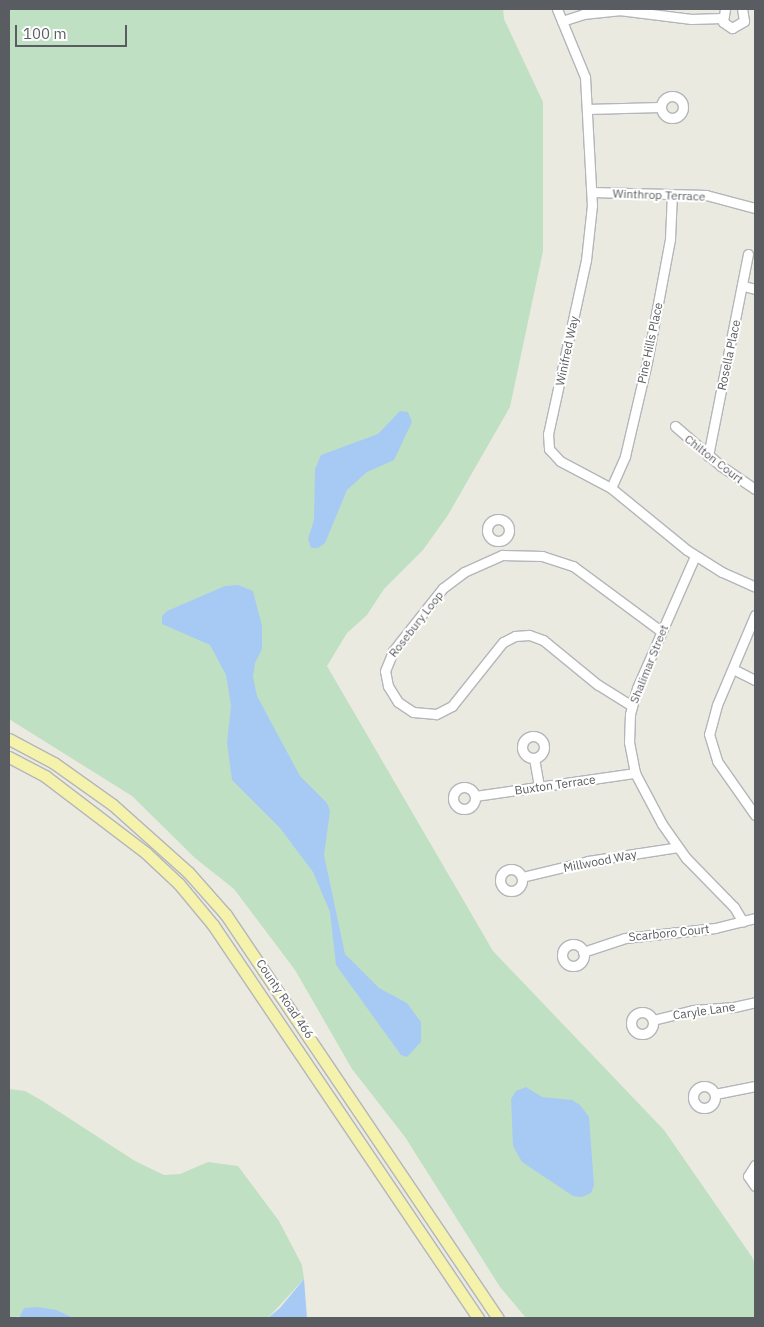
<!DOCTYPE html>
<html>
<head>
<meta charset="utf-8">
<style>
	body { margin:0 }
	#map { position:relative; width:764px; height:1327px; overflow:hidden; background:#ebeae1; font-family:"IBM Plex Sans",sans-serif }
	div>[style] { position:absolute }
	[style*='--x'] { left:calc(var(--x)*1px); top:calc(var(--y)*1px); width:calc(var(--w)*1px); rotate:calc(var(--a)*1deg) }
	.green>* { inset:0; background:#c0e0c3 }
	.water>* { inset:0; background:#a7caf5 }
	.roads { filter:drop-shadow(1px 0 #b3b6ba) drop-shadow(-1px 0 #b3b6ba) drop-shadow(0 1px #b3b6ba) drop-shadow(0 -1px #b3b6ba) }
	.minor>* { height:9px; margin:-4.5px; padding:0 4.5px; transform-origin:4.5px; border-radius:4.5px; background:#fff }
	.minor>.ring { margin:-4.5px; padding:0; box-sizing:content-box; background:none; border:9px solid #fff; border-radius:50% }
	.major>* { height:11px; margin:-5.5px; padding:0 5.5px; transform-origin:5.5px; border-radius:5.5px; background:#f5f2ab }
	span { translate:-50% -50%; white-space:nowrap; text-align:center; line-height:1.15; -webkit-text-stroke:4px #fff; paint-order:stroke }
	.street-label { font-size:12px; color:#595c60 }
	.frame { position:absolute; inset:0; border:10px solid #595c60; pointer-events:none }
	.scale { position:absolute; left:15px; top:25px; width:112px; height:22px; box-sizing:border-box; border:2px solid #595c60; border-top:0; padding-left:6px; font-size:15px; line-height:18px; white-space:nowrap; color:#595c60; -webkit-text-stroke:4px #fff; paint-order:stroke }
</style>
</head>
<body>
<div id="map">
	<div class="green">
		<i style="clip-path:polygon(9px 9px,503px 9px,504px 19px,543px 102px,543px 251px,510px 407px,448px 515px,423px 550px,384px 589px,367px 615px,347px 633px,327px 666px,493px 951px,664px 1130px,752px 1257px,755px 1264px,755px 1318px,526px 1318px,500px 1287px,405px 1137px,352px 1069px,295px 970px,234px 889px,195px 858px,132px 796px,9px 719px)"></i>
		<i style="clip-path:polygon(9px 1089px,25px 1091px,41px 1100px,135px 1161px,164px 1175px,180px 1174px,208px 1162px,238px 1166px,279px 1221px,302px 1265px,304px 1279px,268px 1318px,74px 1318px,57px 1310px,9px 1318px)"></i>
	</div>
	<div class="water">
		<i style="clip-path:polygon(400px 411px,408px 412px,412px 422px,394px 460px,367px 472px,347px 490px,325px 543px,318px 548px,311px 548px,308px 539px,314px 520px,315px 469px,321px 455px,378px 434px)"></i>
		<i style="clip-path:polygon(238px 585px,253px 591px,262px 626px,262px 649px,255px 663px,253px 677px,257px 696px,300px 776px,327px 803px,330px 811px,324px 855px,345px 954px,379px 988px,407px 1003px,421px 1022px,421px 1042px,407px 1057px,401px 1055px,336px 965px,330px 912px,313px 872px,280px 828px,232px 780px,227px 743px,231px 706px,226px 675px,210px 645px,162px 624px,162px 616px,167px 611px,225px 586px)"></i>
		<i style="clip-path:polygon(526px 1087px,542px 1097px,572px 1100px,580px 1105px,589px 1117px,594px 1185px,591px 1193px,582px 1197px,573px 1196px,522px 1162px,513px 1146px,511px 1099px,516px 1091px)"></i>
		<i style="clip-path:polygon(304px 1279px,307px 1318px,268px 1318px,280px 1308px)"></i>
		<i style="clip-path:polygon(37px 1307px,57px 1310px,74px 1318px,19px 1318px,24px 1308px)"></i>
	</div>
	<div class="roads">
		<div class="minor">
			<i style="--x:557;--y:9;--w:74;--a:67.6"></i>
			<i style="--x:585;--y:77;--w:128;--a:86.9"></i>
			<i style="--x:592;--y:205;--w:55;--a:96.2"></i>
			<i style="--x:586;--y:260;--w:178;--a:102.3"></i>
			<i style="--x:548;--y:434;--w:15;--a:86"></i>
			<i style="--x:549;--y:449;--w:16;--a:47"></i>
			<i style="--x:560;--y:461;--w:58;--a:27.9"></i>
			<i style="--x:611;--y:488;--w:98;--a:39.2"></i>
			<i style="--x:687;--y:550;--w:41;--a:32.2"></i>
			<i style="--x:722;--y:572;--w:36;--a:24"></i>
			<i style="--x:725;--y:9;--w:13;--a:99"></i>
			<i style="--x:723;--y:22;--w:11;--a:34"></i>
			<i style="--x:732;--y:28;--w:14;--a:-30"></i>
			<i style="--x:744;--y:21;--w:12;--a:-99"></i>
			<i style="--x:562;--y:21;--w:22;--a:-18"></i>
			<i style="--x:583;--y:14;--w:36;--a:-6"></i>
			<i style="--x:619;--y:10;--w:73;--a:7.1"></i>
			<i style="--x:691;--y:19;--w:31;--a:-2"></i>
			<i class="ring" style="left:661px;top:96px;width:13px;height:13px"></i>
			<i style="--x:587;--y:109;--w:73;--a:-1.6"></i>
			<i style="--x:592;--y:192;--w:114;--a:1.5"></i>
			<i style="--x:706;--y:195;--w:51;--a:14.9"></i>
			<i style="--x:744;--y:286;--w:11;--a:15"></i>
			<i style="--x:675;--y:426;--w:61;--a:41"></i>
			<i style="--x:721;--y:466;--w:41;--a:34.1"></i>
			<i style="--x:708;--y:456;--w:206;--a:-78.8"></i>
			<i style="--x:611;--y:488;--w:35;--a:-66"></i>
			<i style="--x:625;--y:456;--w:97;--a:-76.8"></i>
			<i style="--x:647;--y:362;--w:125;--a:-79.4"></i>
			<i style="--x:670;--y:239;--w:45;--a:-87.5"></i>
			<i class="ring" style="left:487px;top:519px;width:13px;height:13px"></i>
			<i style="--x:695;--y:556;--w:144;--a:113.7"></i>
			<i style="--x:637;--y:688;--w:27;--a:105"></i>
			<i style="--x:630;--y:714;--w:28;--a:92"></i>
			<i style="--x:629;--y:742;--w:32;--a:79"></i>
			<i style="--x:635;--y:773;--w:58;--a:62.1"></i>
			<i style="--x:662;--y:824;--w:42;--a:54.8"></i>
			<i style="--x:686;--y:858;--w:69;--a:45.6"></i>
			<i style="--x:734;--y:907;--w:17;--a:59"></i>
			<i style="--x:755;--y:615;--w:98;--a:112.9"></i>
			<i style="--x:717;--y:705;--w:30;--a:105"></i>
			<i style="--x:709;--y:734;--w:28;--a:73"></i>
			<i style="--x:717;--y:761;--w:66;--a:54.9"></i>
			<i style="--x:733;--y:669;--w:25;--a:27"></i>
			<i style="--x:632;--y:706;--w:40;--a:-148"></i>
			<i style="--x:598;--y:685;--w:71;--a:-140.7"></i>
			<i style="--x:543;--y:640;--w:15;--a:-160"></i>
			<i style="--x:529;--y:635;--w:14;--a:176"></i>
			<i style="--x:515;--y:636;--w:13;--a:153"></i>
			<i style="--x:503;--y:642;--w:82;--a:128.6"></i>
			<i style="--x:452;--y:706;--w:18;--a:153"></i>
			<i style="--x:436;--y:714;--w:23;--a:-175"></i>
			<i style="--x:413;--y:712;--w:18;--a:-146"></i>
			<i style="--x:398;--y:702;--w:19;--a:-122"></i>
			<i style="--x:388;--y:686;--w:15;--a:-101"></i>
			<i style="--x:385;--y:671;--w:22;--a:-68"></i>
			<i style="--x:393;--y:651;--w:80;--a:-51.6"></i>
			<i style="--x:443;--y:588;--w:26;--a:-37"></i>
			<i style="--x:464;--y:572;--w:42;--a:-24.1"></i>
			<i style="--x:502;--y:555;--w:40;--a:1.4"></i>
			<i style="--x:542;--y:556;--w:33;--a:18"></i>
			<i style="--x:573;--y:566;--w:109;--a:36.5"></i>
			<i class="ring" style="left:522px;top:736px;width:13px;height:13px"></i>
			<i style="--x:534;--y:758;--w:29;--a:80"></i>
			<i class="ring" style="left:453px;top:787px;width:13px;height:13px"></i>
			<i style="--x:475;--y:796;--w:162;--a:-8.2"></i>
			<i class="ring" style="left:500px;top:869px;width:13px;height:13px"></i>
			<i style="--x:522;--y:877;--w:68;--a:-13.6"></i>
			<i style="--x:588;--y:861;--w:91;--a:-8.8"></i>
			<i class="ring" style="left:562px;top:944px;width:13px;height:13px"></i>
			<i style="--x:583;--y:952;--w:44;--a:-18.4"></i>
			<i style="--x:625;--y:938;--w:91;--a:-6.3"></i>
			<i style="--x:715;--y:928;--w:41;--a:-14"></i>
			<i class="ring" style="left:631px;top:1012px;width:13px;height:13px"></i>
			<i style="--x:653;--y:1020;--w:41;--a:-14"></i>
			<i style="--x:693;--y:1010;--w:41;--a:-4.2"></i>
			<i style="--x:734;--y:1007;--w:22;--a:-13"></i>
			<i class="ring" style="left:693px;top:1086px;width:13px;height:13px"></i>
			<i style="--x:715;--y:1094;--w:41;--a:-11.3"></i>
			<i style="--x:755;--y:1165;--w:13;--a:122"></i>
			<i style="--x:748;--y:1176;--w:12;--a:55"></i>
		</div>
		<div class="major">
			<i style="--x:9;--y:739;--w:51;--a:28.1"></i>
			<i style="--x:54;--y:763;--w:72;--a:35.4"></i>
			<i style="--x:113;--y:805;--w:101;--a:41.8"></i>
			<i style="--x:188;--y:872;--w:57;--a:48.5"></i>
			<i style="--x:226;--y:915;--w:486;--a:56"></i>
			<i style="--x:9;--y:757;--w:41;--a:27.8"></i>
			<i style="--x:45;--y:776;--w:127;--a:37.3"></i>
			<i style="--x:146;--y:853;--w:45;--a:43.2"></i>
			<i style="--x:179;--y:884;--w:53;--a:50.3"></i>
			<i style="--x:213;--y:925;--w:474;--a:56"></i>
		</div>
	</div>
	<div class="street-label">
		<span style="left:659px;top:195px;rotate:2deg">Winthrop Terrace</span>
		<span style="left:650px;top:343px;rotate:-78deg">Pine Hills Place</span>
		<span style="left:567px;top:351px;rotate:-78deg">Winifred Way</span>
		<span style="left:729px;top:355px;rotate:-78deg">Rosella Place</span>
		<span style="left:714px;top:459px;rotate:38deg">Chilton Court</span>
		<span style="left:416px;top:624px;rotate:-52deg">Rosebury Loop</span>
		<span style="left:649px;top:664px;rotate:-68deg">Shalimar Street</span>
		<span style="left:555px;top:785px;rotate:-8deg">Buxton Terrace</span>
		<span style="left:600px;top:861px;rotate:-11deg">Millwood Way</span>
		<span style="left:669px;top:933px;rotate:-6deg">Scarboro Court</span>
		<span style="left:285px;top:999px;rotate:56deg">County Road 466</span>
		<span style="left:704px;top:1011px;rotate:-8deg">Caryle Lane</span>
	</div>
	<div class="frame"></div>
	<div class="scale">100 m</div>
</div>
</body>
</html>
